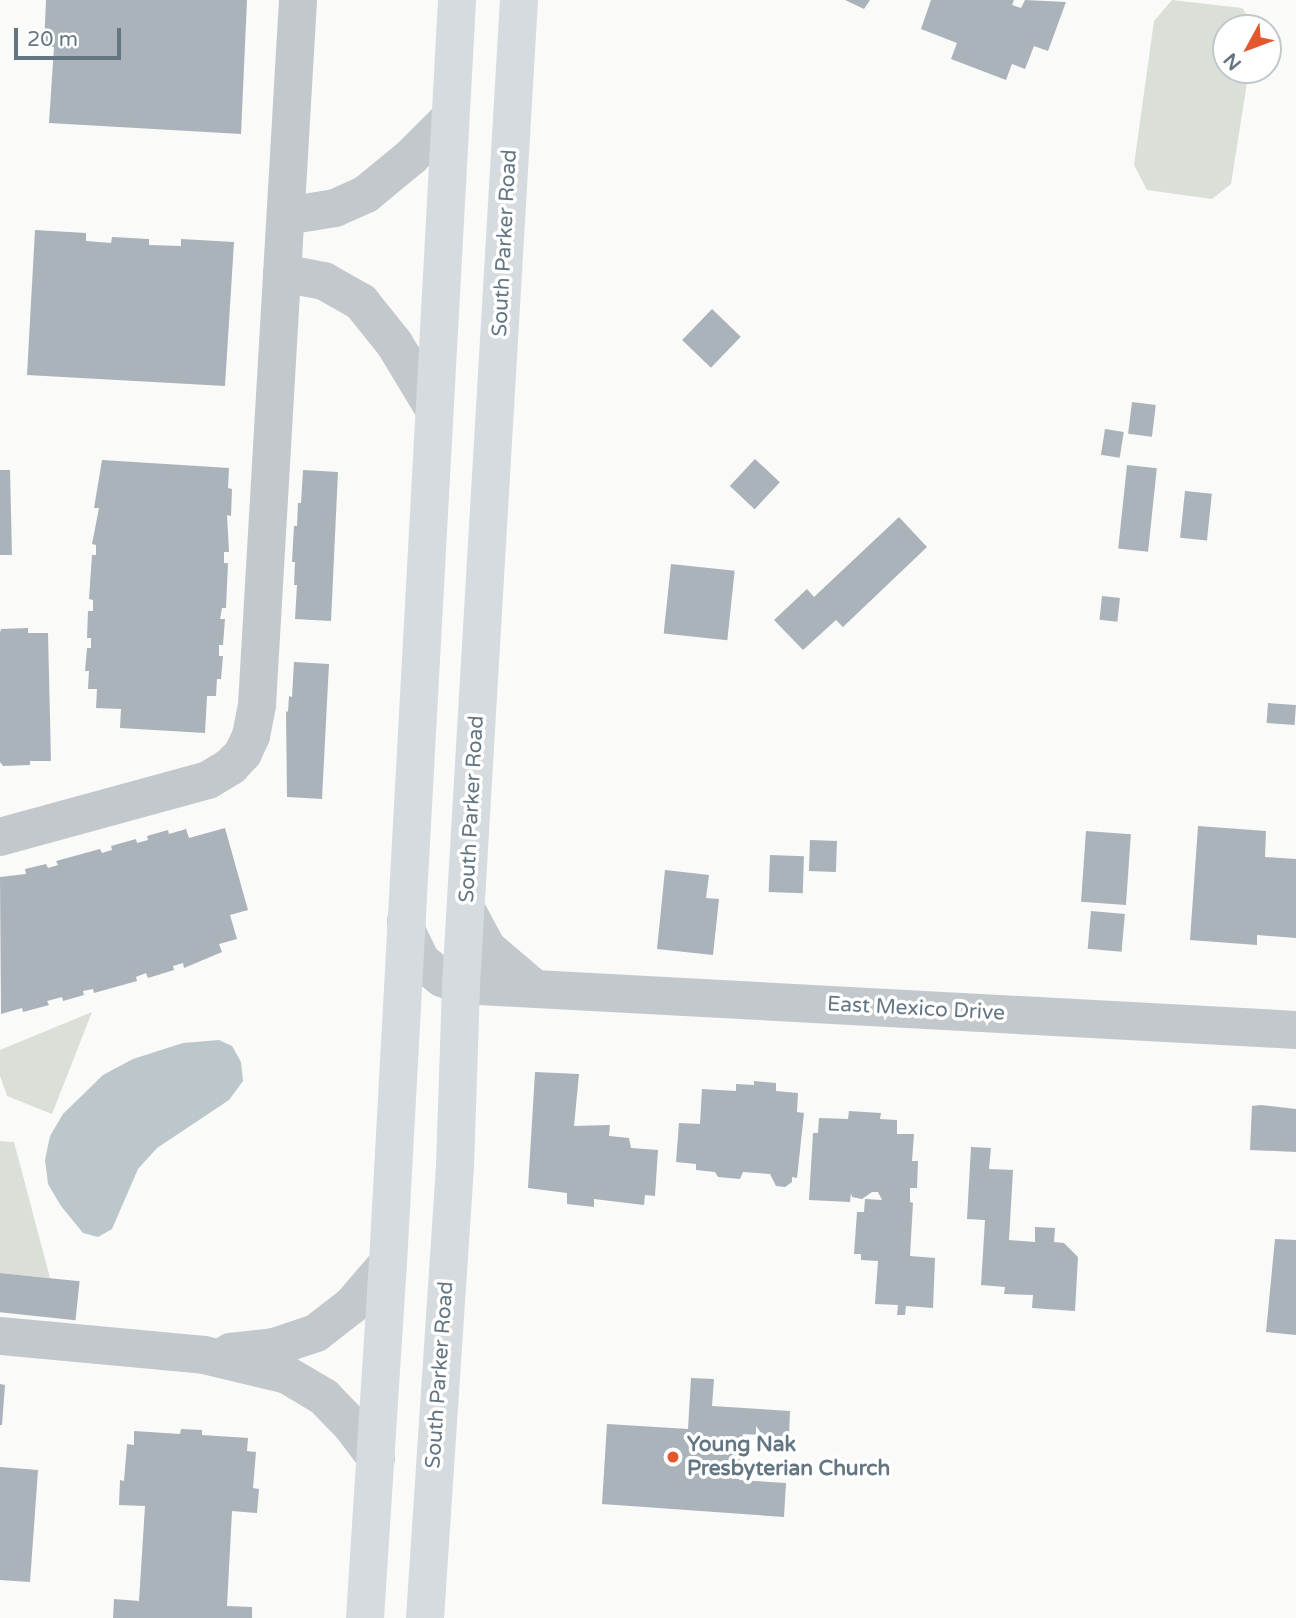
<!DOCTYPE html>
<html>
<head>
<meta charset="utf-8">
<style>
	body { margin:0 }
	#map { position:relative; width:1296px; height:1618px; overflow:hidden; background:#fafaf8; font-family:"Varela Round",sans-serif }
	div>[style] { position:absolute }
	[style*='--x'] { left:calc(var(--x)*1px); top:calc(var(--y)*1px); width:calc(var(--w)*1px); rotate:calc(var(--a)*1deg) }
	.green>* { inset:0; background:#dadfd7 }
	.water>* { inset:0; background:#bbc7cb }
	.building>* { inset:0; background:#aab3b9; transform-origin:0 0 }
	.minor>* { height:38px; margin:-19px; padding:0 19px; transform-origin:19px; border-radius:19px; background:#c3c8cc }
	.major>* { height:38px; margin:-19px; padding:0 19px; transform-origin:19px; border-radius:19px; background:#d6dbdf }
	.dots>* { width:19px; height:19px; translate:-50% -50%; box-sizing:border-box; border:4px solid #fff; border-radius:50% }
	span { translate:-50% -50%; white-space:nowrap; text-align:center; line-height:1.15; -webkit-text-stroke:7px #fff; paint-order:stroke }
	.street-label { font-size:21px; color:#657683 }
	.poi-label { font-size:21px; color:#657683; font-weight:700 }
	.left { translate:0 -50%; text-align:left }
	.north { position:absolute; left:1212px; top:14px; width:70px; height:70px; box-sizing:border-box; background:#fff; border:2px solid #c1c8cd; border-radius:50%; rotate:229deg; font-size:19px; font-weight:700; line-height:28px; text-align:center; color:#657683 }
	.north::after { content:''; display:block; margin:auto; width:24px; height:32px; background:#e4572e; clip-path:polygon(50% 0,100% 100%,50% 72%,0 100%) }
	.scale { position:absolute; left:14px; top:28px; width:107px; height:32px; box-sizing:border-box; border:4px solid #657683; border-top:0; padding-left:9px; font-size:21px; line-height:24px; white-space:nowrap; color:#657683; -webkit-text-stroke:5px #fff; paint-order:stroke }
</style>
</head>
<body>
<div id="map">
	<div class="green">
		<i style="clip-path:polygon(1172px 0,1242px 8px,1256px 27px,1226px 28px,1226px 70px,1249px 70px,1231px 184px,1212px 199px,1147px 190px,1134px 165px,1154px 21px)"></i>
		<i style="clip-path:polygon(92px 1012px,52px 1114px,7px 1096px,0 1076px,0 1050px)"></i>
		<i style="clip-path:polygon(0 1141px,14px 1142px,50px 1278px,0 1273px)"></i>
	</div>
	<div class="water">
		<i style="clip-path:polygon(219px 1040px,232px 1046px,241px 1062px,243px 1081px,229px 1100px,157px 1148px,138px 1169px,112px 1229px,98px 1237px,83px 1233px,61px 1206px,48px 1184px,45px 1160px,50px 1136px,63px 1114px,103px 1075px,133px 1059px,183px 1043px)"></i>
	</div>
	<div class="building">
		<i style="clip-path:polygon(46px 0,247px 0,241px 134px,49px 123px,54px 47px,44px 47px)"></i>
		<i style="clip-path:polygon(845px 0,870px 0,864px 9px)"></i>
		<i style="clip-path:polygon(931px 0,1014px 0,1012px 5px,1021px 8px,1025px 0,1066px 2px,1048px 51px,1034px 46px,1025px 69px,1012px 64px,1006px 80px,951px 59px,957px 43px,921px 29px)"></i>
		<i style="clip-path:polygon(35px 230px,86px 233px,86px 241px,111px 243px,112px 237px,149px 239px,149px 245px,181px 246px,181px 239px,234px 242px,225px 386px,27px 375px)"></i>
		<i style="left:712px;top:309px;width:40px;height:43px;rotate:44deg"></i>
		<i style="left:1132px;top:402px;width:24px;height:32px;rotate:7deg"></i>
		<i style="left:1105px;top:429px;width:19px;height:26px;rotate:9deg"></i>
		<i style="left:755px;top:459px;width:34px;height:37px;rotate:43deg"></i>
		<i style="clip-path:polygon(102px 460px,229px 468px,228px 488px,232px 489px,231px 516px,227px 515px,229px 552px,224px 552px,224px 563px,228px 563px,226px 608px,222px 608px,220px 619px,225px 619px,223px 645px,219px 645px,219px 656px,223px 656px,221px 679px,217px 679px,216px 696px,207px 696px,205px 733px,120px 728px,121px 709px,96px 708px,97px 689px,88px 689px,89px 671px,85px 671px,87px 648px,91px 648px,91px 638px,87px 638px,88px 611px,93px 611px,93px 600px,89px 599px,92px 555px,96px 555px,96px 545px,92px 544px,99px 508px,94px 508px)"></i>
		<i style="left:1127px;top:465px;width:30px;height:84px;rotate:6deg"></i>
		<i style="clip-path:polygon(0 470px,10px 470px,12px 555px,0 555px)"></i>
		<i style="clip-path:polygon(303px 470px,338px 472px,331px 621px,295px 619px,297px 585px,294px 585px,295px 562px,292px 562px,294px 526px,297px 526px,298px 503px,301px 503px)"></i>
		<i style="left:1185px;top:491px;width:27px;height:47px;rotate:6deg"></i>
		<i style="clip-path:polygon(899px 517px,927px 547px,843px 627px,836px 620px,803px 650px,774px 620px,807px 589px,814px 597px)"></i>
		<i style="left:671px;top:564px;width:64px;height:70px;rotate:6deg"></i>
		<i style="left:1102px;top:596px;width:18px;height:24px;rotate:6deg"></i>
		<i style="clip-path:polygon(28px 628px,28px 633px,48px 633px,51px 761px,30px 761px,30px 765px,3px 766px,0 762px,0 633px,1px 629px)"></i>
		<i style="clip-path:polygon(294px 662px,329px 664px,322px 799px,287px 797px,286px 711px,288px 712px,289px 696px,292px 697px)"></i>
		<i style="left:1268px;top:703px;width:28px;height:20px;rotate:4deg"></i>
		<i style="clip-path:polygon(1198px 826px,1266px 831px,1265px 857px,1296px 859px,1296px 938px,1257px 935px,1257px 945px,1190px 940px)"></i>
		<i style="clip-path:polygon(225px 828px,248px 910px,230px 915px,237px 939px,219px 944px,222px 952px,184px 968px,183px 963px,173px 966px,174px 970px,148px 978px,146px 973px,136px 977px,137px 981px,94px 993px,93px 989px,83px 991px,84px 995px,63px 1001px,62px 997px,47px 1001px,49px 1005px,23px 1012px,22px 1008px,1px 1014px,0 877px,26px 874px,25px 869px,46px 864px,48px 868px,58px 865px,56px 861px,100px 849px,102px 853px,112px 850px,111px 846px,136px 839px,137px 843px,148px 840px,147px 836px,168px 830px,169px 834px,186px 829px,189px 838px)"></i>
		<i style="left:1086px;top:831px;width:45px;height:71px;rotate:4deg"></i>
		<i style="left:810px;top:840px;width:27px;height:31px;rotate:2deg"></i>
		<i style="left:770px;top:855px;width:34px;height:37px;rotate:2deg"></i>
		<i style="clip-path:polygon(665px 870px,709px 875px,706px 898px,719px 899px,713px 955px,657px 949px)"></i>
		<i style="left:1091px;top:911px;width:34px;height:38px;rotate:5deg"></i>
		<i style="clip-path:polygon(535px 1072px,579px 1074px,574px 1126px,610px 1125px,609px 1136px,629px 1138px,631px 1148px,658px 1150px,655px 1196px,645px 1195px,644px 1205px,594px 1199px,594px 1207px,567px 1204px,567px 1193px,528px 1188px)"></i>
		<i style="clip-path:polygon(754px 1081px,776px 1083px,776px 1091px,798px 1093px,797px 1112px,804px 1113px,797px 1178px,792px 1177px,792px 1182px,785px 1187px,776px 1186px,770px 1174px,743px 1172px,740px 1179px,718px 1177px,715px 1172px,696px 1170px,696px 1164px,676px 1162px,679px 1123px,700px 1124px,702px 1089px,736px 1091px,736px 1084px,754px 1085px)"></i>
		<i style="clip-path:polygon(1261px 1105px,1296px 1109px,1296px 1152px,1250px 1150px,1252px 1106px)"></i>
		<i style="clip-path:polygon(849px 1111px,881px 1113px,880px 1119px,897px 1120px,897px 1134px,914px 1134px,912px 1161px,918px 1161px,917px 1188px,910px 1188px,910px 1202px,913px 1203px,910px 1256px,935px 1258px,933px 1308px,906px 1306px,905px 1315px,897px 1315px,898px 1305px,875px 1304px,878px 1261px,861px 1260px,861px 1254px,854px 1254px,857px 1212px,864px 1212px,865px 1199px,882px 1200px,878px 1192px,872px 1192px,862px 1199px,852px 1197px,851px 1193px,850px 1202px,809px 1200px,813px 1133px,818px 1133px,819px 1118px,848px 1119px)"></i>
		<i style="clip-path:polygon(971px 1147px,991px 1148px,989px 1169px,1013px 1170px,1009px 1240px,1035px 1242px,1035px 1227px,1055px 1228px,1054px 1242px,1064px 1243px,1078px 1257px,1075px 1311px,1032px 1308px,1033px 1295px,1004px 1294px,1005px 1287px,981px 1285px,985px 1220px,967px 1219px)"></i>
		<i style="clip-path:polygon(1275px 1239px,1296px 1240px,1296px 1335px,1266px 1332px)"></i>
		<i style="left:0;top:1273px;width:80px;height:39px;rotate:6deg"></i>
		<i style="clip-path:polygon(691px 1378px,714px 1379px,712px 1406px,790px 1411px,789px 1437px,743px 1434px,739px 1480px,786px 1483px,784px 1517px,602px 1504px,607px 1424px,688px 1429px)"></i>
		<i style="clip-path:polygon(0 1384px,5px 1385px,2px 1425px,0 1425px)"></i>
		<i style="clip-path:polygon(181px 1429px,202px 1430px,202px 1435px,248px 1438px,247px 1451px,256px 1452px,253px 1488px,259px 1489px,257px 1513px,232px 1511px,227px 1606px,252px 1607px,252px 1618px,113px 1618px,114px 1599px,139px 1601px,145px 1506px,119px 1505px,120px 1480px,124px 1481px,127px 1444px,134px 1445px,134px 1431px,180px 1434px)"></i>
		<i style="clip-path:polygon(0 1467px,38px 1470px,30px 1582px,0 1580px)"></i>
	</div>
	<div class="minor">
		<i style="--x:286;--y:216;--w:50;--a:-9.3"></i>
		<i style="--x:335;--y:208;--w:34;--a:-24"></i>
		<i style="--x:366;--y:194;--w:58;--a:-39.4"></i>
		<i style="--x:411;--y:157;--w:55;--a:-45"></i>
		<i style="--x:282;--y:273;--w:43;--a:10.8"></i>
		<i style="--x:324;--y:281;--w:43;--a:29.6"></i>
		<i style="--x:361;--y:302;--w:53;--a:51.2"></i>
		<i style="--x:394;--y:343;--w:77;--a:58.8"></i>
		<i style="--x:0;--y:837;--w:216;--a:-15.3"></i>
		<i style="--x:208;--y:780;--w:27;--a:-31"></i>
		<i style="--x:231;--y:766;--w:18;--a:-47"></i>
		<i style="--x:243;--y:753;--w:19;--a:-65"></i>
		<i style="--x:251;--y:736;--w:32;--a:-79"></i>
		<i style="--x:257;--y:705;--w:706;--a:-86.67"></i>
		<i style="--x:466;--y:909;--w:44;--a:61.7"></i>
		<i style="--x:487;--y:948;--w:63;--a:40.5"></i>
		<i style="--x:406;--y:921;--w:11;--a:85"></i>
		<i style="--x:407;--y:932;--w:32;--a:64"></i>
		<i style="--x:421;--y:961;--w:27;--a:39"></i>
		<i style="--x:442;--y:978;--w:20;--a:20"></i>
		<i style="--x:461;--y:985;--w:836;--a:3.08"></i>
		<i style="--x:0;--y:1336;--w:205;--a:5.3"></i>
		<i style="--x:204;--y:1355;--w:85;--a:13.5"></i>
		<i style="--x:287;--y:1375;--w:43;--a:30.7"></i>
		<i style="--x:324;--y:1397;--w:40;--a:46"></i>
		<i style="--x:352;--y:1426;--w:40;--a:53"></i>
		<i style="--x:230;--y:1352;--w:44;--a:-6.5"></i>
		<i style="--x:274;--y:1347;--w:44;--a:-18.4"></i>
		<i style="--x:316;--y:1333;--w:46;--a:-37.9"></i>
		<i style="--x:352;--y:1305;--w:55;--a:-49.4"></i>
	</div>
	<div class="major">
		<i style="--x:365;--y:1618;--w:356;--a:-86.3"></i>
		<i style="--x:388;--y:1263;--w:1265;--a:-86.87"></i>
		<i style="--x:425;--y:1618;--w:452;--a:-86.2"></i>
		<i style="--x:455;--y:1167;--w:182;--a:-88.1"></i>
		<i style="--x:461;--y:985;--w:987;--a:-86.63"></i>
	</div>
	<div class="dots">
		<i style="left:673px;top:1457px;background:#e4572e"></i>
	</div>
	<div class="street-label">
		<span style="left:505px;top:243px;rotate:-87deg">South Parker Road</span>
		<span style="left:472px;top:809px;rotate:-87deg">South Parker Road</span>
		<span style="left:916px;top:1009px;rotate:3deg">East Mexico Drive</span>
		<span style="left:440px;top:1375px;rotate:-86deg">South Parker Road</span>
	</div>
	<div class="poi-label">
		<span class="left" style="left:687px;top:1457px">Young Nak<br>Presbyterian Church</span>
	</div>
	<div class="north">N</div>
	<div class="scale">20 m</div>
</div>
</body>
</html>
